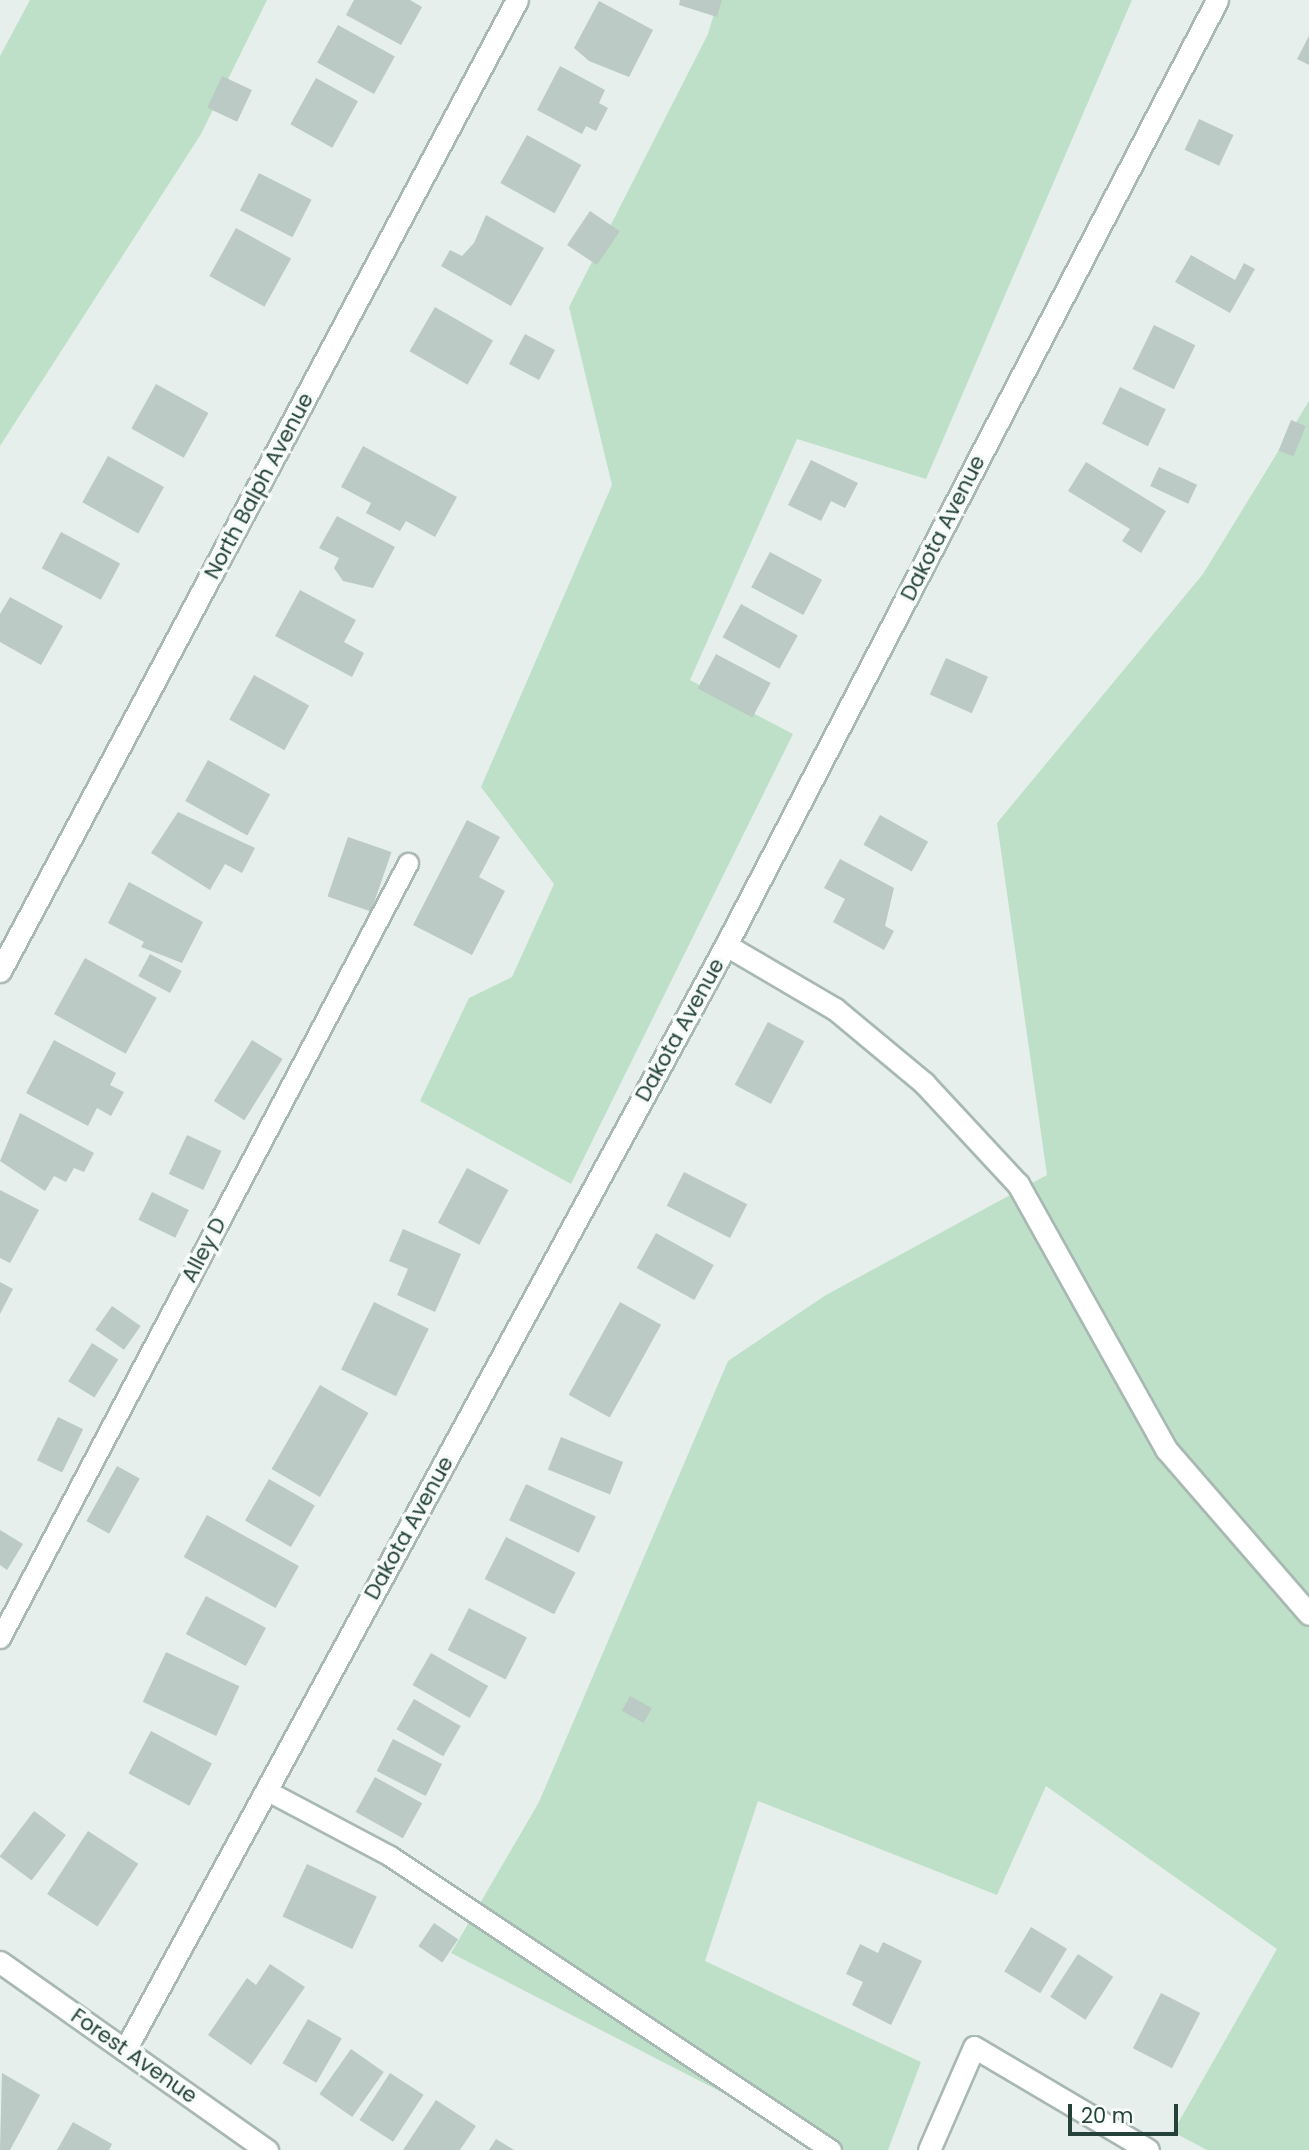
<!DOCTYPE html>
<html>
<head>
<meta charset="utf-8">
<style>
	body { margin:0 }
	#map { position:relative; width:1309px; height:2150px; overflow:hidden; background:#e6efeb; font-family:Poppins,sans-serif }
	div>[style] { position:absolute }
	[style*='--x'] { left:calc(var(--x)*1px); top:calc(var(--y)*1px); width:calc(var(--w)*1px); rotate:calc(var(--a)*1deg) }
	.green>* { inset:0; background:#bfe0c8 }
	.building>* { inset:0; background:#bbcac4; transform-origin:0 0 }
	.roads { filter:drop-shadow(2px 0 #a8b8b2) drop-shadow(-2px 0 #a8b8b2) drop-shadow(0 2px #a8b8b2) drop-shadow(0 -2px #a8b8b2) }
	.service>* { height:19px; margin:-9.5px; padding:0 9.5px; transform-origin:9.5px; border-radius:9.5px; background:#fff }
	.minor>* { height:21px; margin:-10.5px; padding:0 10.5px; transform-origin:10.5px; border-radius:10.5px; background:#fff }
	.tertiary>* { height:21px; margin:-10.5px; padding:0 10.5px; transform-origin:10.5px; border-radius:10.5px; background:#fff }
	span { translate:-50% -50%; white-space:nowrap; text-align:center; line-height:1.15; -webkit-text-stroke:7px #f7fbf9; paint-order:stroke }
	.street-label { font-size:21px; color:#24423a }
	.scale { position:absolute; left:1068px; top:2104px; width:110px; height:32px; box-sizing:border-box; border:4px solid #24423a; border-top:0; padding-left:9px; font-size:21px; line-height:24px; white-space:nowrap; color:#24423a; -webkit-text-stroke:5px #f7fbf9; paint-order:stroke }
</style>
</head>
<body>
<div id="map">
	<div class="green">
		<i style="clip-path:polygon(30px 0,267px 0,201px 134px,0 446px,0 56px)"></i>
		<i style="clip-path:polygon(718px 0,1132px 0,926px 479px,797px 439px,690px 680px,793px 734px,571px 1184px,420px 1101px,469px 998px,512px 977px,554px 884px,481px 787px,612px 485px,569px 307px,708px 34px)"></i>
		<i style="clip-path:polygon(1309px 401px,1309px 2150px,1207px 2150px,1173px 2132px,1277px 1949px,1046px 1786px,997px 1895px,758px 1801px,705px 1961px,921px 2062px,888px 2150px,834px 2150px,451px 1953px,539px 1802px,728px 1361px,826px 1295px,1047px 1175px,997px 823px,1203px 574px)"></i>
	</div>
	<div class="building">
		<i style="clip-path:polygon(354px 0,410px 0,422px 7px,401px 45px,346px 15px)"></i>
		<i style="clip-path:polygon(680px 0,722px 0,717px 17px,679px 5px)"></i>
		<i style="clip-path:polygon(599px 1px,653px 30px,629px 77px,589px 61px,574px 48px)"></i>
		<i style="left:338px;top:25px;width:65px;height:43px;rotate:29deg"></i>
		<i style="clip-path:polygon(1309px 36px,1309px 65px,1297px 59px)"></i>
		<i style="clip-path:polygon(560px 66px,605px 90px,599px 103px,608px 108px,596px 131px,586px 126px,582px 134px,537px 110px)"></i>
		<i style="left:222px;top:76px;width:33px;height:35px;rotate:25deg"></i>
		<i style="left:316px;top:78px;width:48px;height:53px;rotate:29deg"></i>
		<i style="left:1199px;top:119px;width:38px;height:34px;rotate:25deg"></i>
		<i style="left:527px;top:135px;width:62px;height:55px;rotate:29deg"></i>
		<i style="left:259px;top:173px;width:59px;height:42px;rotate:27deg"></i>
		<i style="left:590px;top:211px;width:36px;height:41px;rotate:34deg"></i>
		<i style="clip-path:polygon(486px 215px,544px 248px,511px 306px,441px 266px,450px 250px,462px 256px,474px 243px)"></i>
		<i style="left:236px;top:228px;width:63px;height:55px;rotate:29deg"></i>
		<i style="clip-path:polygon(1191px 255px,1235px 280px,1244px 263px,1255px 269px,1230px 313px,1175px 282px)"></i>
		<i style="left:435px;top:307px;width:67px;height:51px;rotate:30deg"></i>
		<i style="left:1154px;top:325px;width:46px;height:49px;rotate:26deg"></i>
		<i style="left:525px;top:334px;width:34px;height:34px;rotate:28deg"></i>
		<i style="left:156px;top:384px;width:60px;height:51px;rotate:29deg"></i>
		<i style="left:1120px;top:387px;width:51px;height:41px;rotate:26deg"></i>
		<i style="left:1291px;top:420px;width:16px;height:33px;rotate:22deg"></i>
		<i style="clip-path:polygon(363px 446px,457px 497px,435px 537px,406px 521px,400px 531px,366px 513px,371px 503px,341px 487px)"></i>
		<i style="left:108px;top:456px;width:64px;height:53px;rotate:29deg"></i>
		<i style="clip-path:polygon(811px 460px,858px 483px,845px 508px,831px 501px,821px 521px,788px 505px)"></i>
		<i style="clip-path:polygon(1086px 462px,1166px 511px,1141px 553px,1122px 541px,1130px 529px,1068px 491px)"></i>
		<i style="left:1159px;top:467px;width:42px;height:21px;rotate:25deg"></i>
		<i style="clip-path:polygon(337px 516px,395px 547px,373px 588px,343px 581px,334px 568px,339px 558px,319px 548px)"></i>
		<i style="left:61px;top:532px;width:67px;height:41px;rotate:28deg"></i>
		<i style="left:770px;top:552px;width:59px;height:40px;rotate:28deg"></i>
		<i style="clip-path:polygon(300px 590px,356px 620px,344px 642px,364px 653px,352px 677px,275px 636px)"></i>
		<i style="clip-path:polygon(10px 597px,63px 626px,41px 665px,0 642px,0 614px)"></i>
		<i style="left:741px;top:604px;width:65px;height:38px;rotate:29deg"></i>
		<i style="left:716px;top:654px;width:62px;height:39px;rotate:28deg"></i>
		<i style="left:946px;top:658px;width:46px;height:40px;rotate:24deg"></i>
		<i style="left:254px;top:675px;width:63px;height:51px;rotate:29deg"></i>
		<i style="left:208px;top:760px;width:71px;height:47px;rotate:29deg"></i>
		<i style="clip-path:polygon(178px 812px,255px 848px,242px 873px,225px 864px,210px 890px,151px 853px)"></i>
		<i style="left:880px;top:815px;width:55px;height:34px;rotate:29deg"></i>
		<i style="clip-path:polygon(467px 820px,500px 837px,479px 877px,505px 891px,472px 955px,413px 925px)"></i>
		<i style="left:348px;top:837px;width:46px;height:63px;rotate:19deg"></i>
		<i style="clip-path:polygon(840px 859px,894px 888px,885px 926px,894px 931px,884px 950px,833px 922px,845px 899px,824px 888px)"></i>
		<i style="clip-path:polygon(129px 882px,203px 922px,182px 963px,141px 947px,144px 942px,108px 923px)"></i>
		<i style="left:150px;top:954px;width:36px;height:25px;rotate:28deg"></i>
		<i style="left:85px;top:958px;width:82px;height:64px;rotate:29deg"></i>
		<i style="left:768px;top:1022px;width:41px;height:71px;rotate:28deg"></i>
		<i style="clip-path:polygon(54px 1040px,116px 1073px,110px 1085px,124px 1092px,111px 1116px,97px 1108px,88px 1126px,26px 1093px)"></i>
		<i style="left:252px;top:1040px;width:36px;height:72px;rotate:32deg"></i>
		<i style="clip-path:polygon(20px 1113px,94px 1153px,84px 1172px,74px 1168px,66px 1182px,54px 1176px,45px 1191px,0 1161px)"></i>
		<i style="left:187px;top:1135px;width:38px;height:43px;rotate:25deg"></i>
		<i style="left:467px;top:1168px;width:47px;height:62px;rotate:28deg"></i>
		<i style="left:684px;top:1172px;width:71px;height:38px;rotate:27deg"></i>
		<i style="clip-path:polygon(0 1190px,39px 1210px,10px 1263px,0 1258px)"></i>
		<i style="left:152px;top:1192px;width:41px;height:31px;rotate:26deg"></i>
		<i style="clip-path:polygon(403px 1229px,461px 1254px,435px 1312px,397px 1295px,408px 1269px,389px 1261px)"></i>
		<i style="left:656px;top:1233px;width:66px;height:40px;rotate:29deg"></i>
		<i style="clip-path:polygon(0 1282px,13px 1289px,0 1314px)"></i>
		<i style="left:374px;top:1302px;width:61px;height:75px;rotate:26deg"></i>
		<i style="left:620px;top:1302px;width:47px;height:106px;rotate:29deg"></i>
		<i style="left:112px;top:1306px;width:35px;height:29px;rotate:35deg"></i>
		<i style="left:92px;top:1343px;width:31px;height:45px;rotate:32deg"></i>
		<i style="left:320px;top:1385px;width:56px;height:97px;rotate:30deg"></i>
		<i style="left:58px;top:1417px;width:28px;height:48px;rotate:26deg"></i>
		<i style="left:561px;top:1437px;width:67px;height:35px;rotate:22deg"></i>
		<i style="left:117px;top:1466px;width:26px;height:63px;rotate:29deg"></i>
		<i style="left:269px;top:1479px;width:53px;height:48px;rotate:30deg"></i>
		<i style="left:526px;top:1484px;width:77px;height:40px;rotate:25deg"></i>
		<i style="left:207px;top:1515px;width:105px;height:48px;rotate:29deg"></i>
		<i style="clip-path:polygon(0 1530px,23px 1544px,7px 1570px,0 1565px)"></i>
		<i style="left:506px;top:1537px;width:78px;height:47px;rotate:27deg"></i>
		<i style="left:206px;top:1596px;width:68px;height:43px;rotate:28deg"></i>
		<i style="left:469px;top:1608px;width:65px;height:47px;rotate:27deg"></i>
		<i style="left:166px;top:1652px;width:81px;height:55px;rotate:25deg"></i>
		<i style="left:431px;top:1653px;width:66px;height:37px;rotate:30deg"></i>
		<i style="left:630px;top:1696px;width:25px;height:17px;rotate:29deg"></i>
		<i style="left:414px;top:1699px;width:54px;height:35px;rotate:30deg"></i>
		<i style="left:151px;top:1731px;width:69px;height:48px;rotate:28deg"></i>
		<i style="left:393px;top:1739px;width:55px;height:36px;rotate:27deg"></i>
		<i style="left:375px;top:1777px;width:54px;height:40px;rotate:29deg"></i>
		<i style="left:34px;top:1811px;width:40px;height:57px;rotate:37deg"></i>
		<i style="left:88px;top:1831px;width:60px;height:75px;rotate:33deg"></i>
		<i style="left:307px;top:1864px;width:77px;height:58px;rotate:25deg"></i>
		<i style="left:434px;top:1923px;width:29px;height:28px;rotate:34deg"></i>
		<i style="left:1031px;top:1927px;width:42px;height:52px;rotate:31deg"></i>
		<i style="clip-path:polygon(883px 1942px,922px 1961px,891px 2025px,852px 2005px,863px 1982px,846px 1974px,860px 1944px,878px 1953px)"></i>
		<i style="left:1078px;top:1954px;width:42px;height:51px;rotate:33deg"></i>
		<i style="clip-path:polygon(270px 1964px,305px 1987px,251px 2065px,208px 2035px,247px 1978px,256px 1985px)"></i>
		<i style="left:1161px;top:1993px;width:44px;height:62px;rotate:27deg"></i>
		<i style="left:308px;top:2019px;width:39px;height:51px;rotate:30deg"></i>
		<i style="left:351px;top:2049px;width:40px;height:55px;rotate:35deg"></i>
		<i style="clip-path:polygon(2px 2073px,40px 2095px,10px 2150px,0 2150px)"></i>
		<i style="left:390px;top:2073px;width:40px;height:56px;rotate:33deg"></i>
		<i style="clip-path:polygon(436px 2100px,476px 2126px,460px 2150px,403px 2150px)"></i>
		<i style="clip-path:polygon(73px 2122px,112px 2144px,109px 2150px,57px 2150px)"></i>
		<i style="clip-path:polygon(496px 2139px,514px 2150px,489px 2150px)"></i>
	</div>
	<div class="roads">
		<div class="service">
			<i style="--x:0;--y:1638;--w:876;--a:-62.24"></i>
			<i style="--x:266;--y:1790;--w:140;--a:28"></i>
			<i style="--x:390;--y:1856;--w:530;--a:33.69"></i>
		</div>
		<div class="minor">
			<i style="--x:726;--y:945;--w:126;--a:30.4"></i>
			<i style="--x:835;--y:1009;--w:116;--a:39.7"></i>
			<i style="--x:924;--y:1083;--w:138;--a:47.1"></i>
			<i style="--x:1018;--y:1184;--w:304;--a:60.8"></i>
			<i style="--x:1166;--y:1449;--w:218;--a:49.1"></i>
			<i style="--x:0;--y:1962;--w:327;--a:35.2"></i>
			<i style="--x:125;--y:2050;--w:1258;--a:-61.46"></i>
			<i style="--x:726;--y:945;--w:1065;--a:-62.54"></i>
			<i style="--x:929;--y:2150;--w:112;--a:-66.4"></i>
			<i style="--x:974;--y:2047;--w:202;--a:30.6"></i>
		</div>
		<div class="tertiary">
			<i style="--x:0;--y:971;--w:1100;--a:-61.97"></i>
		</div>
	</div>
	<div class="street-label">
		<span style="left:259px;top:486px;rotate:-62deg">North Balph Avenue</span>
		<span style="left:943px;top:528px;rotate:-63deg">Dakota Avenue</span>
		<span style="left:680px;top:1030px;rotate:-61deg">Dakota Avenue</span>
		<span style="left:204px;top:1250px;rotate:-62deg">Alley D</span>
		<span style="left:409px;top:1528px;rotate:-61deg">Dakota Avenue</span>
		<span style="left:134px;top:2056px;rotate:35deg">Forest Avenue</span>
	</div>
	<div class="scale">20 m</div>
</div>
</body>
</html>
